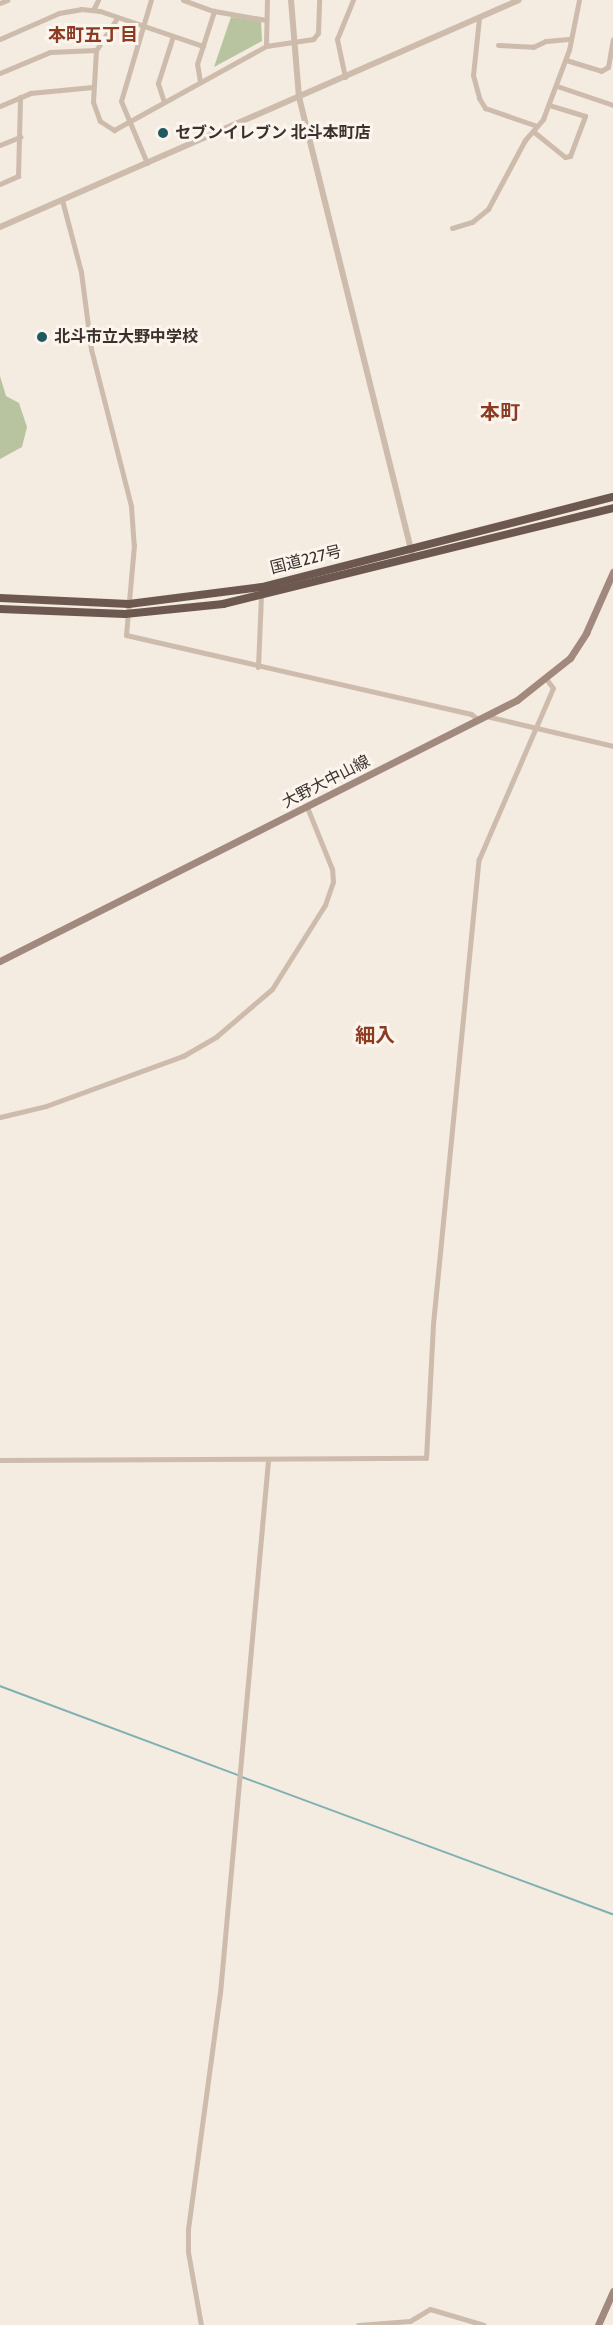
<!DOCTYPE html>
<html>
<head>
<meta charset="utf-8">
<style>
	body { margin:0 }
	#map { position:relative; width:613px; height:2325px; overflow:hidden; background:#f4ebe1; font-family:Cabin,"Noto Sans JP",sans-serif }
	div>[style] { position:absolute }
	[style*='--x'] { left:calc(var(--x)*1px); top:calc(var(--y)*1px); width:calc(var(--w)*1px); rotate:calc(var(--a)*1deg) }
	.green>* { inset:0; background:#b8c4a0 }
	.stream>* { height:1.5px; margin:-0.75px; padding:0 0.75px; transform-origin:0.75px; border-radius:0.75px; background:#7fb0b2 }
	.minor>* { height:5px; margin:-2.5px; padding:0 2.5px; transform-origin:2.5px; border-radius:2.5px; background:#cdbbac }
	.tertiary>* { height:6px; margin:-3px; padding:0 3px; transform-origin:3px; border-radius:3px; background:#cdbbac }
	.secondary>* { height:7px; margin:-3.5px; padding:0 3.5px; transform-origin:3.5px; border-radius:3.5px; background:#a18a7d }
	.trunk>* { height:8px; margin:-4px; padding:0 4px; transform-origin:4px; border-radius:4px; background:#6c584f }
	.dots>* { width:16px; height:16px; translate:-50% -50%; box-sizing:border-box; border:3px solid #fbf5ee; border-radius:50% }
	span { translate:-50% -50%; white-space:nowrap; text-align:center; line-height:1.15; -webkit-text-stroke:6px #fbf5ee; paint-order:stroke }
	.poi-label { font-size:16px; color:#3b302b; font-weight:700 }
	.left { translate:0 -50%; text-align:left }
	.street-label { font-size:16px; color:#3b302b }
	.neighbourhood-label { font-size:18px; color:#8c3b22; font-weight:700 }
	.quarter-label { font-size:20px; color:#8c3b22; font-weight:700 }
</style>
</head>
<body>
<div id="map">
	<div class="green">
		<i style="clip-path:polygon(231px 17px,261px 21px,262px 41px,214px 67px)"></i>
		<i style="clip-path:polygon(0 376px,6px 396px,19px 403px,27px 427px,22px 447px,0 459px)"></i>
	</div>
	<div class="stream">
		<i style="--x:0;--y:1686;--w:254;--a:20.5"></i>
		<i style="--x:242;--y:1777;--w:395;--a:20.3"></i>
	</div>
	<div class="minor">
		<i style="--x:183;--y:0;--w:33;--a:20"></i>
		<i style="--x:214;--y:11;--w:53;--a:9.8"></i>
		<i style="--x:0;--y:3;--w:8;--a:-23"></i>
		<i style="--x:93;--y:10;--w:11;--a:-63"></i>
		<i style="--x:117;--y:18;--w:38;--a:123"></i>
		<i style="--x:96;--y:50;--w:52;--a:93.3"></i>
		<i style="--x:93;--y:102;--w:20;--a:70"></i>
		<i style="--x:100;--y:121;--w:17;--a:33"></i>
		<i style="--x:114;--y:130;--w:174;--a:-28.9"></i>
		<i style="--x:266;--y:46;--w:48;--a:-8.5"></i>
		<i style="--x:313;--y:39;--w:8;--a:-50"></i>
		<i style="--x:318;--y:33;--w:33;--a:-88"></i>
		<i style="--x:479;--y:18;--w:57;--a:96"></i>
		<i style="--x:473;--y:75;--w:24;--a:75"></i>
		<i style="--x:479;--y:98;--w:12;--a:59"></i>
		<i style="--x:485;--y:108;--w:55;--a:19.1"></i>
		<i style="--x:0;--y:39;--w:64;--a:-23.8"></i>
		<i style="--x:59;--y:13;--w:22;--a:-10"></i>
		<i style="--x:81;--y:9;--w:19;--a:6"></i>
		<i style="--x:100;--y:11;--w:109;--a:18.8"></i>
		<i style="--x:498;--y:45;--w:35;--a:3"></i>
		<i style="--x:533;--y:47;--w:14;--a:-25"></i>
		<i style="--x:546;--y:41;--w:25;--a:-5"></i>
		<i style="--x:266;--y:46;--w:46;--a:-88.8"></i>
		<i style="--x:566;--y:60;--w:37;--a:17"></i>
		<i style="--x:601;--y:71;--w:8;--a:-30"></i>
		<i style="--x:608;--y:67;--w:28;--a:-80"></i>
		<i style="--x:0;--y:73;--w:54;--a:-22.8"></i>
		<i style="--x:50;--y:52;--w:46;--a:-2.5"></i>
		<i style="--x:345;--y:77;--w:39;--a:-102"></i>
		<i style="--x:337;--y:39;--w:42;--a:-67.7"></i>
		<i style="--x:200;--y:82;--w:18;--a:-99"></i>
		<i style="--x:197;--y:64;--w:56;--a:-72.2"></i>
		<i style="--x:557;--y:86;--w:59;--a:18.7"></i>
		<i style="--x:164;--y:102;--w:20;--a:-108"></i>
		<i style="--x:158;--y:83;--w:49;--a:-72.3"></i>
		<i style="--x:0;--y:106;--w:33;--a:-23"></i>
		<i style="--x:30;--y:93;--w:63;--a:-5.4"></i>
		<i style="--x:534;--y:132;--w:40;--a:39"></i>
		<i style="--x:565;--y:157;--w:5;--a:-11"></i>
		<i style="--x:570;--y:156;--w:43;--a:-69.4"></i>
		<i style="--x:585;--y:116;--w:38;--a:-163"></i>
		<i style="--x:0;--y:145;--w:22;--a:-22"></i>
		<i style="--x:147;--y:163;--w:67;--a:-112.8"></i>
		<i style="--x:121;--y:101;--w:105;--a:-73.5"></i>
		<i style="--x:0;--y:184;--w:20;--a:-24"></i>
		<i style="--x:18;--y:176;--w:79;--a:-88.5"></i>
		<i style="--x:62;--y:200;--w:74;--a:75.2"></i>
		<i style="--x:81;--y:272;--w:78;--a:82.6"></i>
		<i style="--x:91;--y:349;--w:162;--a:75.7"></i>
		<i style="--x:131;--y:506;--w:39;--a:86"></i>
		<i style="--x:134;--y:545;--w:90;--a:95.1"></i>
		<i style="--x:126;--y:635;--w:354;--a:12.9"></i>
		<i style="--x:471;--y:714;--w:10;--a:37"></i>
		<i style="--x:452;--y:228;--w:21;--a:-17"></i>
		<i style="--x:472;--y:222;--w:21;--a:-39"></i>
		<i style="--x:488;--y:209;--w:78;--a:-61.8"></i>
		<i style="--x:525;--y:140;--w:28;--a:-49"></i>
		<i style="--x:543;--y:119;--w:74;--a:-69.4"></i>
		<i style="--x:569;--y:50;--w:51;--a:-78.7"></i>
		<i style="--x:258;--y:667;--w:73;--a:-87.6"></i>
		<i style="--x:486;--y:716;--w:130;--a:13.3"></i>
		<i style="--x:0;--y:1117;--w:47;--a:-13.4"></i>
		<i style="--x:46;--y:1106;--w:146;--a:-20.1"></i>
		<i style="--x:183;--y:1056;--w:39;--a:-30"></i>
		<i style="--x:217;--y:1036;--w:72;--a:-40.5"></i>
		<i style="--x:272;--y:989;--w:99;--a:-57.8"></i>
		<i style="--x:325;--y:905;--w:24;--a:-71"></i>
		<i style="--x:333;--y:882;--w:13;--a:-94"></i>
		<i style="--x:332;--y:869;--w:67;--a:-112"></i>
		<i style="--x:0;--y:1460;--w:426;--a:-0.3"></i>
		<i style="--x:426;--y:1458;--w:134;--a:-87"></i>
		<i style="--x:433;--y:1324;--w:467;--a:-84.4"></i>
		<i style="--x:479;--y:859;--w:186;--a:-66.6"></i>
		<i style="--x:553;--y:688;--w:10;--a:-127"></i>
		<i style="--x:201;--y:2325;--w:74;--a:-100.1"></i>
		<i style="--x:188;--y:2252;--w:23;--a:-90"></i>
		<i style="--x:188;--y:2229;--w:238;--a:-82.3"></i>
		<i style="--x:220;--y:1993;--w:535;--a:-84.85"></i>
		<i style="--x:358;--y:2325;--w:52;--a:-4.4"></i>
		<i style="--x:410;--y:2321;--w:23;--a:-31"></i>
		<i style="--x:430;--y:2309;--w:56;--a:16.5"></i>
	</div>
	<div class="tertiary">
		<i style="--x:291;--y:0;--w:97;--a:85.3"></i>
		<i style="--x:299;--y:97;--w:469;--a:76.1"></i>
		<i style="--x:0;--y:227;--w:566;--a:-23.62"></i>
	</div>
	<div class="secondary">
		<i style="--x:0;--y:961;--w:579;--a:-26.79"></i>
		<i style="--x:517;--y:700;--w:68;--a:-38.4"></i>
		<i style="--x:570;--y:658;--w:30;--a:-57"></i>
		<i style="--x:586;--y:633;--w:67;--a:-66.1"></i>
		<i style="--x:598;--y:2325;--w:37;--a:-66"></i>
	</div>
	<div class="trunk">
		<i style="--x:0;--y:598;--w:129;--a:2.7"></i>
		<i style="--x:129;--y:604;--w:134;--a:-7.3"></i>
		<i style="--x:262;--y:587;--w:362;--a:-14.4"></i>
		<i style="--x:0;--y:609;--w:125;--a:2.3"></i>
		<i style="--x:125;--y:614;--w:99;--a:-5.8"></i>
		<i style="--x:223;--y:604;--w:402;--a:-13.8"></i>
	</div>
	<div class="dots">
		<i style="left:163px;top:133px;background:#1f5a5e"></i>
		<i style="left:42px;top:337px;background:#1f5a5e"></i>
	</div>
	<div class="poi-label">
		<span class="left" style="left:175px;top:133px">セブンイレブン 北斗本町店</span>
		<span class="left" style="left:54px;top:337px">北斗市立大野中学校</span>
	</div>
	<div class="street-label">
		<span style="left:306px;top:560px;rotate:-14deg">国道227号</span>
		<span style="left:326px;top:782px;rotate:-27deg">大野大中山線</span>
	</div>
	<div class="neighbourhood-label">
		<span style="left:93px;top:35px">本町五丁目</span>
	</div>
	<div class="quarter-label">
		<span style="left:500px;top:412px">本町</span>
		<span style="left:375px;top:1035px">細入</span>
	</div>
</div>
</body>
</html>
